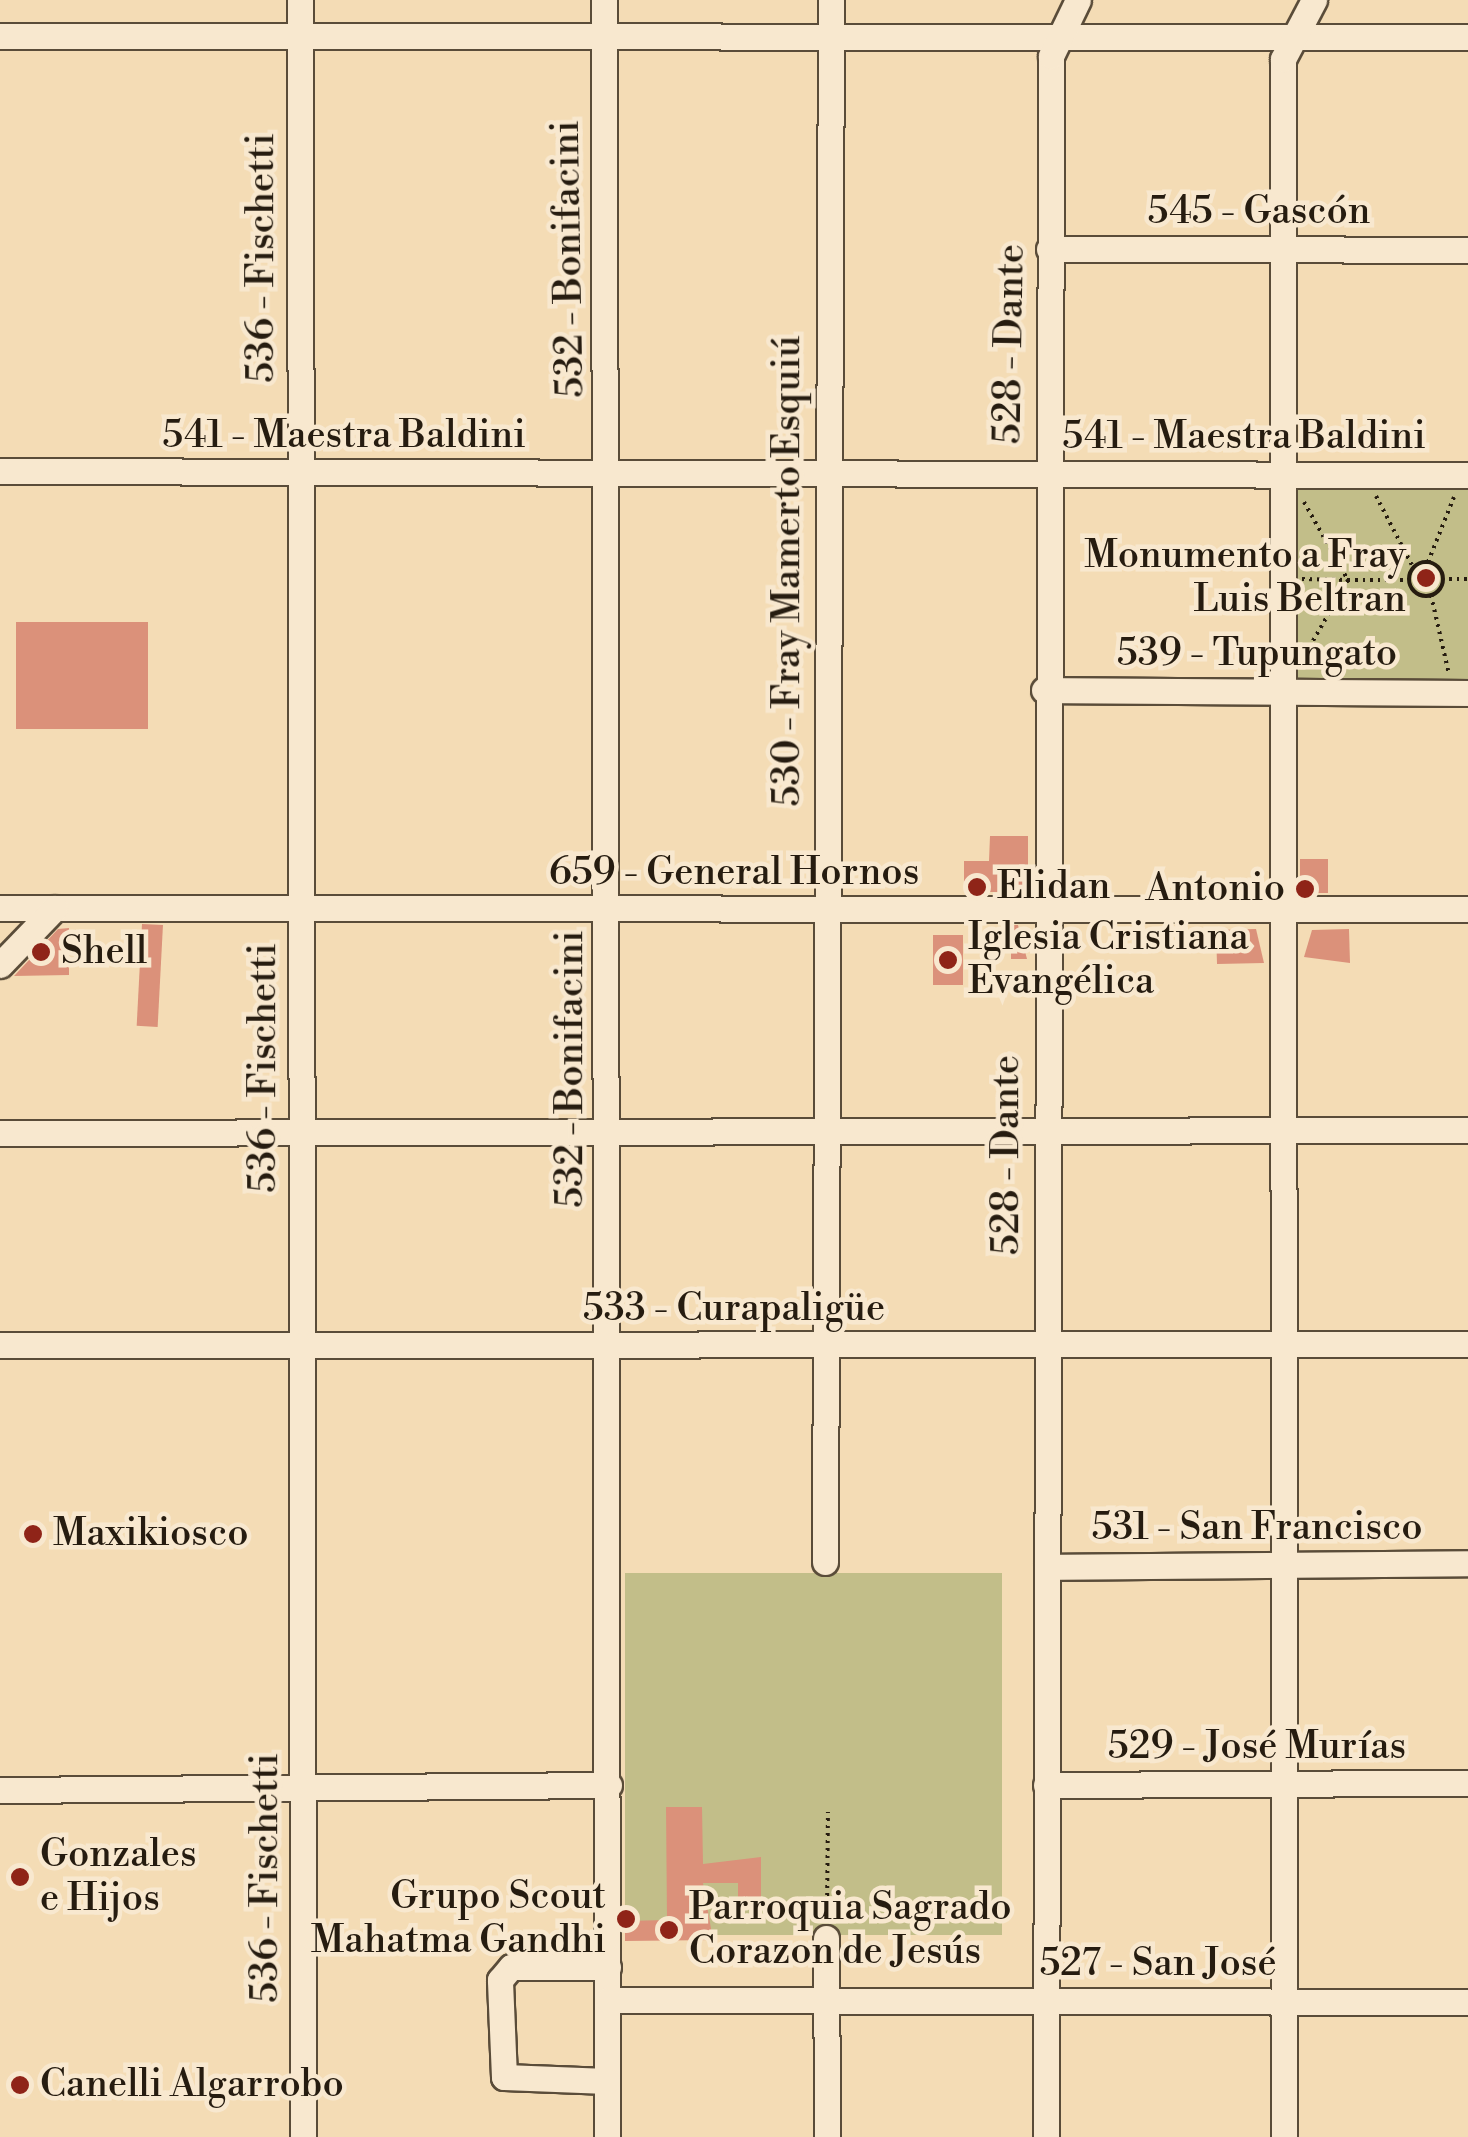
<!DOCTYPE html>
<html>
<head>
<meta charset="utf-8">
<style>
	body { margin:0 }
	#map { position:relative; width:1468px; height:2137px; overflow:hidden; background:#f4dcb5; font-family:"Libre Bodoni",serif }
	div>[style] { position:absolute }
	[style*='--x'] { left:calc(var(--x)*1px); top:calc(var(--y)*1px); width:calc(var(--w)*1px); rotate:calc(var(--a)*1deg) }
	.green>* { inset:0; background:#c2be89; transform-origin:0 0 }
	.building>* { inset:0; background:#db917a; transform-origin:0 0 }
	.path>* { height:4px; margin-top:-2px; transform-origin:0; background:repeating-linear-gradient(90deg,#261c10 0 2.5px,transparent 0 7.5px) }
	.path>.ring { margin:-2px; padding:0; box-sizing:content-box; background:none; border:4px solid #261c10; border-radius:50% }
	.roads { filter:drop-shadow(2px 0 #5a4c39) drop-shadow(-2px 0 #5a4c39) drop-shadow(0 2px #5a4c39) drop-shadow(0 -2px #5a4c39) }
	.minor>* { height:25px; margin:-12.5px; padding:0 12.5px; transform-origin:12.5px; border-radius:12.5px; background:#f8e8cf }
	.dots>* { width:28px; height:28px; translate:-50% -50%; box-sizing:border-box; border:5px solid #f8e8cf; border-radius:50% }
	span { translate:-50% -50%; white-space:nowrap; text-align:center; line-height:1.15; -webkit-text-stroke:9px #f8e8cf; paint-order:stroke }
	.street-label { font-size:38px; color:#261c10 }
	.poi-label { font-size:38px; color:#261c10 }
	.right { translate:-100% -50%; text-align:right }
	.left { translate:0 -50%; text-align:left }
</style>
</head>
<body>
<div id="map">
	<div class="green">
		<i style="left:1468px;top:479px;width:202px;height:173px;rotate:90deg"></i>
		<i style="left:1002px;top:1573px;width:362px;height:377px;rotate:90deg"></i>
	</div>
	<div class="building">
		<i style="left:16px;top:622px;width:132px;height:107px"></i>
		<i style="clip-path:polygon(990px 836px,1028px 836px,1028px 892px,964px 892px,964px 861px,989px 861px)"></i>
		<i style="left:1300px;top:859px;width:28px;height:34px"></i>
		<i style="left:142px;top:924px;width:21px;height:102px;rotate:3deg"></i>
		<i style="clip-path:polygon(1011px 925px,1018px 925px,1027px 959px,1011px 959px)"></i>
		<i style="clip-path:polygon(69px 928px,69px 975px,14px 976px,58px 929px)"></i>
		<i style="clip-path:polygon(1256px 929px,1264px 963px,1217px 964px,1216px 930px)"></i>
		<i style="clip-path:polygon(1349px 929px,1350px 963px,1304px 957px,1312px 930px)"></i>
		<i style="left:933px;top:935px;width:30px;height:50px"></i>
		<i style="clip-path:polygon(666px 1807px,702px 1807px,703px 1864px,761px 1857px,761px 1898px,738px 1898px,738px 1883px,703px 1883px,713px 1940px,625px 1941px,625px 1921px,667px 1920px)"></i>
	</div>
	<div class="path">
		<i style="--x:1376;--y:496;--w:80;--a:62.5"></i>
		<i style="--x:1304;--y:502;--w:90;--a:60.6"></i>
		<i style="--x:1348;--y:580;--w:61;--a:0"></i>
		<i style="--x:1428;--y:562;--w:70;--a:-68.2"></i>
		<i class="ring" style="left:1409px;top:562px;width:30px;height:30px"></i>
		<i style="--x:1302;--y:579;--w:46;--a:1.2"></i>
		<i style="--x:1348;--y:580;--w:84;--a:119.9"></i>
		<i style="--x:1442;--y:579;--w:26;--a:0"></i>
		<i style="--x:1431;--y:595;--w:81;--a:77.2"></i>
		<i style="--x:827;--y:1918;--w:106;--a:-89.5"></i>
	</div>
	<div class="roads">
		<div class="minor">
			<i style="--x:300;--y:0;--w:2137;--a:89.92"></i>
			<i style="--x:604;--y:0;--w:2137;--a:89.92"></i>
			<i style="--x:0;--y:36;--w:1468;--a:0.04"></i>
			<i style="--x:1049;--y:249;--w:419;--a:0.1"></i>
			<i style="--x:0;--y:471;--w:1468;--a:0.16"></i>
			<i style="--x:1044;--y:690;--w:424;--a:0.4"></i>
			<i style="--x:0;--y:908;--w:1468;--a:0.04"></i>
			<i style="--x:0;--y:965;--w:79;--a:-46"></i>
			<i style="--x:0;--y:1133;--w:1468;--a:-0.12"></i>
			<i style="--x:0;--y:1345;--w:1468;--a:-0.04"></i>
			<i style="--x:825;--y:1562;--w:1562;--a:-89.78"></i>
			<i style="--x:1047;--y:1567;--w:421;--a:-0.5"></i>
			<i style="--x:1046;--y:1785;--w:422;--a:-0.3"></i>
			<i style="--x:0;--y:1790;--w:609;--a:-0.47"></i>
			<i style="--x:826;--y:1938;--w:199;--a:89.7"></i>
			<i style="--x:608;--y:2000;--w:860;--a:0.13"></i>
			<i style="--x:607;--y:2081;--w:103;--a:-177.8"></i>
			<i style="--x:504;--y:2077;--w:97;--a:-92.4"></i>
			<i style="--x:500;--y:1980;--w:17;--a:-50"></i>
			<i style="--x:511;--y:1967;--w:97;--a:0"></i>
			<i style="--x:1046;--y:2137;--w:2081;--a:-89.86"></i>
			<i style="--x:1051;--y:56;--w:62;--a:-64.3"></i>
			<i style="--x:1284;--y:2137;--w:2078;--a:-90.03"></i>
			<i style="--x:1283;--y:59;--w:67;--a:-62.3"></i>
		</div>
	</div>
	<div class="dots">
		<i style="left:1426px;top:578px;background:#8f2418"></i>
		<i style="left:977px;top:887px;background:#8f2418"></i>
		<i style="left:1305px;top:889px;background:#8f2418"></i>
		<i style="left:41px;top:952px;background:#8f2418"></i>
		<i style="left:948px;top:960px;background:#8f2418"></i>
		<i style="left:33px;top:1534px;background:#8f2418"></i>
		<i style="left:20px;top:1877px;background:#8f2418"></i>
		<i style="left:626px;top:1919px;background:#8f2418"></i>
		<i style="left:669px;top:1930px;background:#8f2418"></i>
		<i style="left:20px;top:2085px;background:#8f2418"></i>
	</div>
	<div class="street-label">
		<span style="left:1259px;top:212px">545 - Gascón</span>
		<span style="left:262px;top:258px;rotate:-90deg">536 - Fischetti</span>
		<span style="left:569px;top:259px;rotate:-91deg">532 - Bonifacini</span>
		<span style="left:1010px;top:344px;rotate:-89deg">528 - Dante</span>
		<span style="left:344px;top:436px">541 - Maestra Baldini</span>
		<span style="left:1244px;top:437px">541 - Maestra Baldini</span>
		<span style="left:788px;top:571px;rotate:-90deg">530 - Fray Mamerto Esquiú</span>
		<span style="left:1257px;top:654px">539 - Tupungato</span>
		<span style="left:734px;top:873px">659 - General Hornos</span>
		<span style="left:264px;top:1068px;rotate:-90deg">536 - Fischetti</span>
		<span style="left:571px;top:1069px;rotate:-90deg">532 - Bonifacini</span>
		<span style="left:1007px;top:1155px;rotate:-90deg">528 - Dante</span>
		<span style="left:734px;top:1309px">533 - Curapaligüe</span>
		<span style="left:1257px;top:1528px">531 - San Francisco</span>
		<span style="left:1257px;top:1747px">529 - José Murías</span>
		<span style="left:266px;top:1878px;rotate:-90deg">536 - Fischetti</span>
		<span style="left:1158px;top:1964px">527 - San José</span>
	</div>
	<div class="poi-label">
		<span class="right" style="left:1406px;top:578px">Monumento a Fray<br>Luis Beltran</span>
		<span class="left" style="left:997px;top:887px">Elidan</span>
		<span class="right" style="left:1285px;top:889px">Antonio</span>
		<span class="left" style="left:968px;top:960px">Iglesia Cristiana<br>Evangélica</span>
		<span class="left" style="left:61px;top:952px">Shell</span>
		<span class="left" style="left:53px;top:1534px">Maxikiosco</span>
		<span class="left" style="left:40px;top:1877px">Gonzales<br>e Hijos</span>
		<span class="right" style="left:606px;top:1919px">Grupo Scout<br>Mahatma Gandhi</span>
		<span class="left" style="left:689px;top:1930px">Parroquia Sagrado<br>Corazon de Jesús</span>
		<span class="left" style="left:40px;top:2085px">Canelli Algarrobo</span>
	</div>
</div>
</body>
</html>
